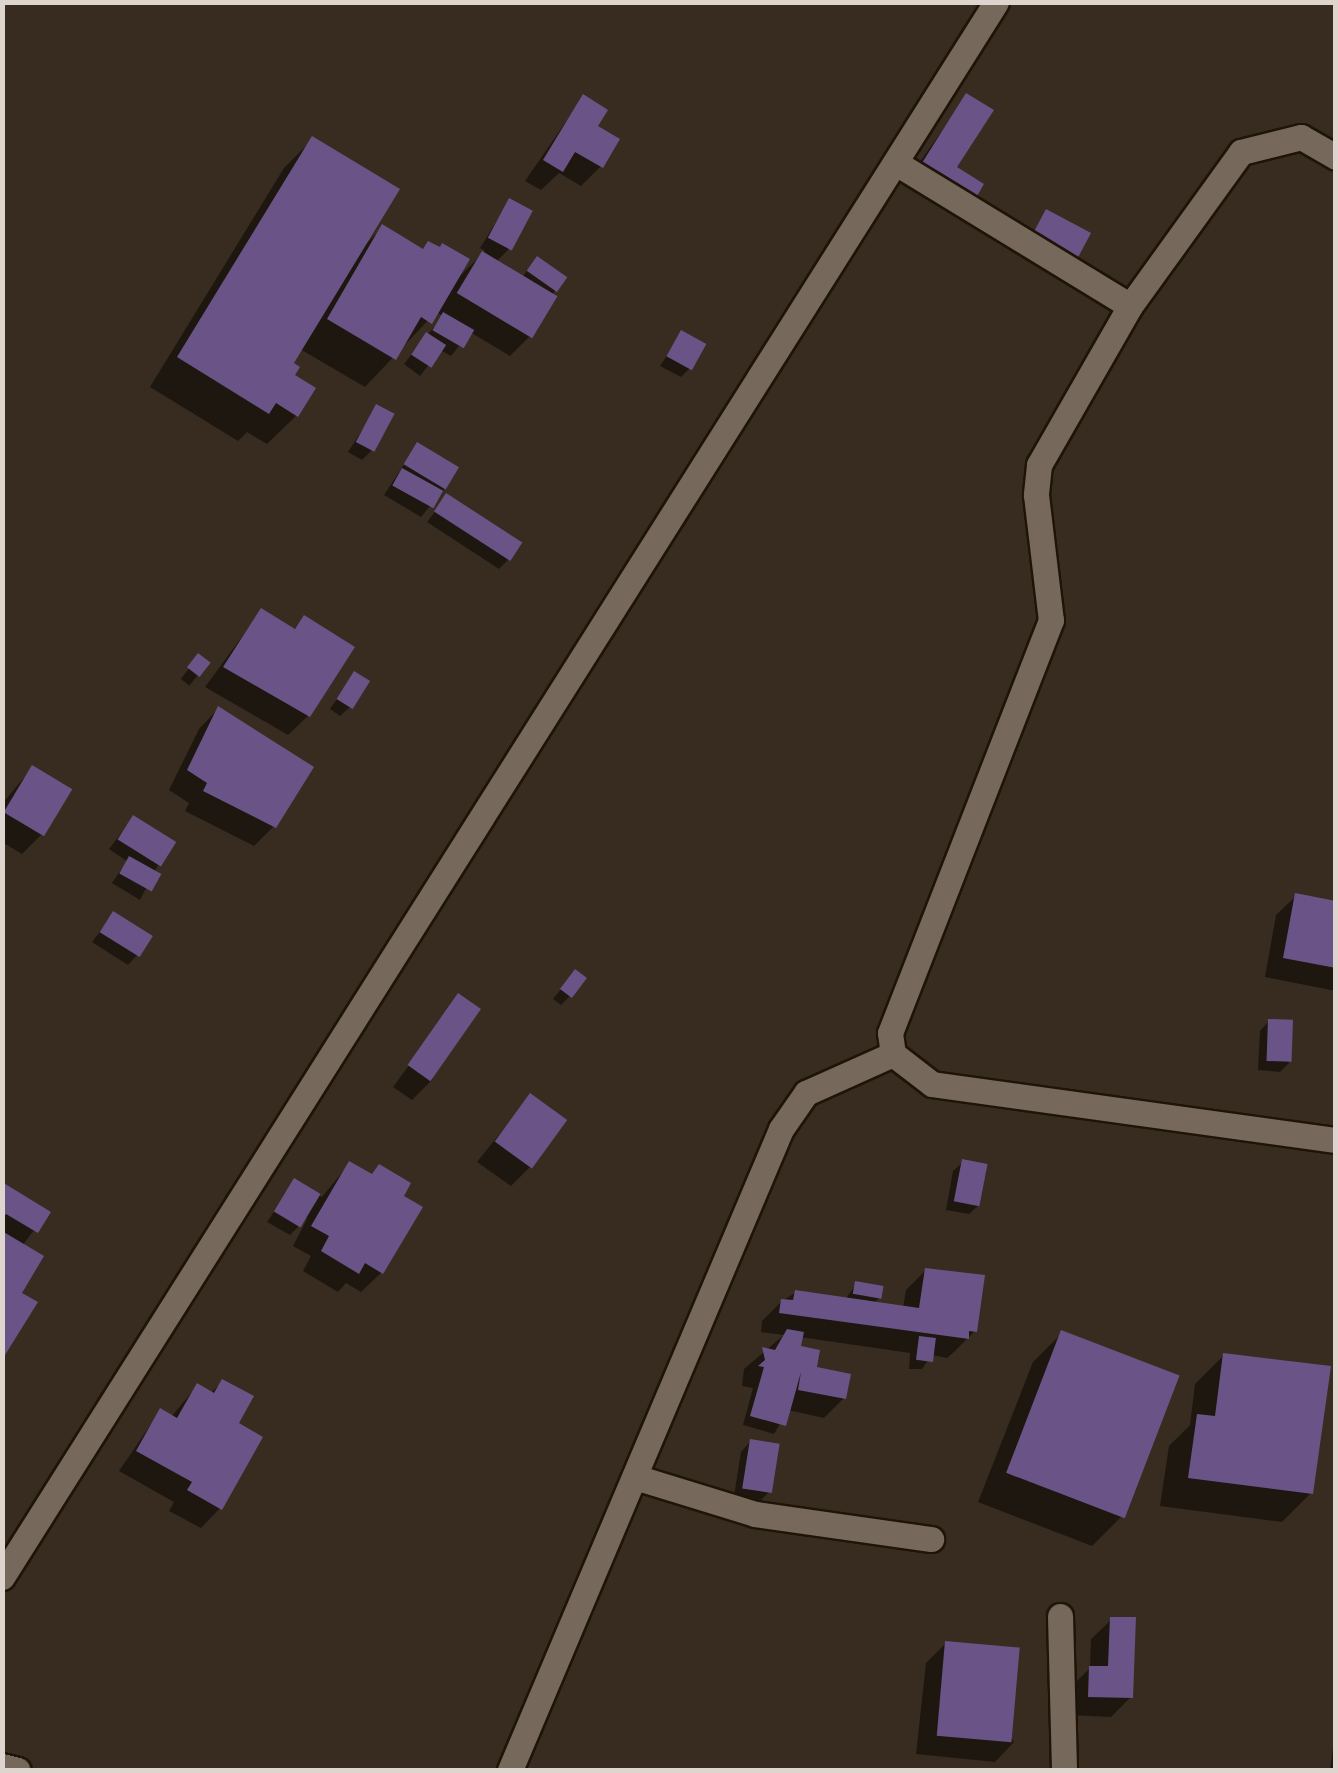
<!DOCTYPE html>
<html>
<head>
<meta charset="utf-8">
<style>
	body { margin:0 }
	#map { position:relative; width:1338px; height:1773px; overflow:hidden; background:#372c1f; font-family:"DejaVu Sans",sans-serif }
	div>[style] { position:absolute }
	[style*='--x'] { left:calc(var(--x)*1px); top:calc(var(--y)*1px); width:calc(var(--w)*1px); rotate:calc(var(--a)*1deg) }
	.shadow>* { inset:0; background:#0007; transform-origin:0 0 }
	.building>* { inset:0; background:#6a5487; transform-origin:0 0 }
	.roads { filter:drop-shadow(2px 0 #1e1408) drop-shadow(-2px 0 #1e1408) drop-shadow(0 2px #1e1408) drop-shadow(0 -2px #1e1408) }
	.minor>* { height:25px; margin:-12.5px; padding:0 12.5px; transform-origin:12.5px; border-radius:12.5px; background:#76695b }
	span { translate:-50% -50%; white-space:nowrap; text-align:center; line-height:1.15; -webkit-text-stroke:8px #372c1f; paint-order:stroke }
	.frame { position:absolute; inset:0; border:5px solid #ded6ce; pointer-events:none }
</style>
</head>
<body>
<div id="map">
	<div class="shadow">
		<i style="clip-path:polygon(967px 96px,953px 168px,974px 196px,954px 216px,904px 184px)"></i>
		<i style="clip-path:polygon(583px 97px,601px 166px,581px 186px,559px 173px,541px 190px,525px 181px)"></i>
		<i style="clip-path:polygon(313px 139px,366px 244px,383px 227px,458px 278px,485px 251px,480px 248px,509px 201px,508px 250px,496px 262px,522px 278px,528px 269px,555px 290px,530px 336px,510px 356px,470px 332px,451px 356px,440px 350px,420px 376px,404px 364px,443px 316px,436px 312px,365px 387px,300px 349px,291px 363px,296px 416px,267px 444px,247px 432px,238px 441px,150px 387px,284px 168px)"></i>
		<i style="clip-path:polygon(681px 334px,690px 368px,681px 377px,660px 366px)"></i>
		<i style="clip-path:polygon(377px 407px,372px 450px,362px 460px,348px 452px)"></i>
		<i style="clip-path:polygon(417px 445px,445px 488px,421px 517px,384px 495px)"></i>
		<i style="clip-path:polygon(447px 496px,508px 560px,499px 569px,427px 522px)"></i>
		<i style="clip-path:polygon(261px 611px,292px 631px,305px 618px,308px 716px,288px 735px,205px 687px)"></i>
		<i style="left:198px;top:657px;width:11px;height:28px;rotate:38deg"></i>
		<i style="clip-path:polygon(354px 674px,350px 707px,340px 716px,330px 709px)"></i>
		<i style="clip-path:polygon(218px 709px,274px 826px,254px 846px,185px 811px,189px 803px,169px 790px,199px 729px)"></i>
		<i style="clip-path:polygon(32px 768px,42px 834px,22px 854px,2px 842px,2px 804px)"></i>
		<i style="clip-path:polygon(133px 818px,158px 865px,140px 900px,112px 883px,127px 861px,109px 849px)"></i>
		<i style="clip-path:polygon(1296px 896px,1336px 903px,1336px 991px,1265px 977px,1276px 915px)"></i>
		<i style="clip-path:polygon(113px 915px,137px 955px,128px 965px,92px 942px)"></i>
		<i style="clip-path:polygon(575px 972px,570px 996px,561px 1005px,553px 999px)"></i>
		<i style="clip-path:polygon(459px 997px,432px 1080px,412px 1100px,393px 1087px)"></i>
		<i style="clip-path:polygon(1269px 1021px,1289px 1063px,1280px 1072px,1258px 1070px,1260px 1031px)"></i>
		<i style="clip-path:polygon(530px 1096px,531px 1166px,511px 1186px,477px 1162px)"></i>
		<i style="clip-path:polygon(963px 1162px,979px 1205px,969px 1214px,946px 1210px,953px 1171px)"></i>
		<i style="clip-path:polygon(349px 1164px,400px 1197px,381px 1273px,361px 1292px,346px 1283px,338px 1292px,303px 1271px,311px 1256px,293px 1246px,308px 1217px,290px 1235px,267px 1222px,295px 1181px,322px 1197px)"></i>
		<i style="clip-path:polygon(2px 1185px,47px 1213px,22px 1246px,18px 1293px,34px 1303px,2px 1354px)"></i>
		<i style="clip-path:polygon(926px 1270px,975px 1331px,955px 1351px,947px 1358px,932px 1355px,922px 1369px,909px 1369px,910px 1353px,800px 1337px,798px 1348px,844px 1398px,824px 1418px,788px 1410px,774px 1434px,743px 1425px,753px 1388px,742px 1386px,744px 1369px,784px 1335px,761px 1332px,762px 1321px,782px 1301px,795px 1293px,845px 1300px,856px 1284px,879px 1298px,873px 1304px,903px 1308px,906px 1290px)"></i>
		<i style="clip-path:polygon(1062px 1333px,1121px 1517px,1092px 1546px,978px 1502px,1033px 1362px)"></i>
		<i style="clip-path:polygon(1224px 1355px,1311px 1493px,1282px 1522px,1160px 1506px,1169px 1446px,1190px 1425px,1195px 1384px)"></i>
		<i style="clip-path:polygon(222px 1382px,235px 1424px,220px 1508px,201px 1528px,169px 1511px,174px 1502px,119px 1471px,160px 1411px,171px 1417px,197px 1386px,210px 1394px)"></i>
		<i style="clip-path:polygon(750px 1442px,770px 1491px,761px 1500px,734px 1496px,741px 1452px)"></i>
		<i style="clip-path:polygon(1111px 1620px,1131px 1697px,1111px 1717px,1069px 1715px,1070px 1688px,1090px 1668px,1091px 1639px)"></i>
		<i style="clip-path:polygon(946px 1643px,1014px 1742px,995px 1762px,916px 1754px,926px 1663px)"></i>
		<i style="clip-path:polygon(1336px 1727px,1336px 1770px,1330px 1770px)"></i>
	</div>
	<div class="building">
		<i style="clip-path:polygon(966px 93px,994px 110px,957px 167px,984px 184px,976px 198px,922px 163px)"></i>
		<i style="clip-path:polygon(583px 94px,608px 110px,598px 126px,620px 139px,603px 168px,575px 152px,563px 172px,543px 160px)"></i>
		<i style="clip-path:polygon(312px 136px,400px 189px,294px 363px,300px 367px,295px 375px,316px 388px,298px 417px,276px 403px,269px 414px,177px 357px)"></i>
		<i style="left:509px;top:198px;width:27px;height:45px;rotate:28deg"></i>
		<i style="left:1046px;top:209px;width:51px;height:30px;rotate:28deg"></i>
		<i style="clip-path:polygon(382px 224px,423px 249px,428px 241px,440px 247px,442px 243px,470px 259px,432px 324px,421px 317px,396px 360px,327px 319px)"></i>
		<i style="left:482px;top:251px;width:88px;height:49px;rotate:31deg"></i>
		<i style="left:537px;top:256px;width:37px;height:18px;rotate:35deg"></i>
		<i style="left:443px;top:312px;width:36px;height:21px;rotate:30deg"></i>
		<i style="left:681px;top:330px;width:29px;height:30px;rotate:29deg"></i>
		<i style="left:426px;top:332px;width:24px;height:27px;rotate:33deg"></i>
		<i style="left:376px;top:404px;width:21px;height:43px;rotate:28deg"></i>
		<i style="left:417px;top:442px;width:49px;height:26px;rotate:31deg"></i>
		<i style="left:402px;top:468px;width:47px;height:20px;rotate:29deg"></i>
		<i style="left:446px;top:493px;width:91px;height:22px;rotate:33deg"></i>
		<i style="clip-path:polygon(261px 608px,295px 629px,304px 615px,355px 647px,310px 717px,223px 667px)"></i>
		<i style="left:198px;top:653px;width:16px;height:18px;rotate:38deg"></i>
		<i style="left:354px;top:671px;width:19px;height:33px;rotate:32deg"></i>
		<i style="clip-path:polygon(218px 706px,314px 767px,276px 828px,203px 791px,207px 783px,187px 770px)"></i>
		<i style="left:32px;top:765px;width:47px;height:55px;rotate:31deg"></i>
		<i style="left:133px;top:815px;width:51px;height:29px;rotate:32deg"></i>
		<i style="left:129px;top:856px;width:37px;height:20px;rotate:29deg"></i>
		<i style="clip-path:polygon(1295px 893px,1336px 901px,1336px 968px,1283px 958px)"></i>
		<i style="left:113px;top:911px;width:47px;height:25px;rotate:32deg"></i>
		<i style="left:575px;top:969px;width:15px;height:25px;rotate:37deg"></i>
		<i style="left:458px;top:993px;width:28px;height:88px;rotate:35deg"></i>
		<i style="left:1268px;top:1019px;width:25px;height:42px;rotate:2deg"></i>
		<i style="left:530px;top:1093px;width:46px;height:60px;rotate:36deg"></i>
		<i style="left:962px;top:1159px;width:26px;height:43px;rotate:11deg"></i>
		<i style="clip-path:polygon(349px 1161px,372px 1174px,379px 1164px,411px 1183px,404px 1196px,423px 1207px,383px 1274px,365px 1263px,359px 1274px,321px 1251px,329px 1236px,311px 1226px)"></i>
		<i style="left:294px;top:1178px;width:31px;height:39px;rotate:31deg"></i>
		<i style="clip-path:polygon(2px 1182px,51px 1212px,38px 1233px,6px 1214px,2px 1220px)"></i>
		<i style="clip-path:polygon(2px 1231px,44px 1256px,22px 1293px,38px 1302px,5px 1355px)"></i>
		<i style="clip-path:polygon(925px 1268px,985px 1275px,977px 1332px,969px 1331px,969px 1339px,779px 1313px,781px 1299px,793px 1300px,795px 1290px,919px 1308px)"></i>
		<i style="left:855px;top:1281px;width:29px;height:13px;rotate:10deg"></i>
		<i style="clip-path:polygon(787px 1329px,804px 1332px,801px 1346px,820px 1350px,817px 1367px,851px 1374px,846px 1399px,798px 1390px,801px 1372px,786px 1426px,750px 1416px,764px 1367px,758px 1366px,765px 1360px,762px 1347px,775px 1350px)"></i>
		<i style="left:1061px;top:1330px;width:127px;height:153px;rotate:21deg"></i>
		<i style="left:919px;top:1336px;width:17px;height:24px;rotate:7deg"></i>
		<i style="clip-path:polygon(1223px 1353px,1331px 1366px,1313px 1494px,1188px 1478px,1197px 1414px,1215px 1416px)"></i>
		<i style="clip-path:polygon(222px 1379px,254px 1396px,239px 1423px,263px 1437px,222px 1510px,187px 1490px,192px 1482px,136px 1451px,160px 1408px,177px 1418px,197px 1383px,214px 1393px)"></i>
		<i style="left:750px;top:1439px;width:30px;height:50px;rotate:9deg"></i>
		<i style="clip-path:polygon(1110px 1617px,1136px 1617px,1133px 1698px,1088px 1697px,1089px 1666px,1108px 1666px)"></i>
		<i style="left:945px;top:1641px;width:75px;height:95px;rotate:5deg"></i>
	</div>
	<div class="roads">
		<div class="minor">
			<i style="--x:896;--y:163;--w:274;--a:31.4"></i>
			<i style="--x:1130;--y:306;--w:190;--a:-54.2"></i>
			<i style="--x:1241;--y:152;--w:62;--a:-14"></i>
			<i style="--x:1301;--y:137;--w:40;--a:29.7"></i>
			<i style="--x:1130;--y:306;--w:183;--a:119.8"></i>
			<i style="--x:1039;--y:465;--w:30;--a:96"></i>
			<i style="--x:1036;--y:495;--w:126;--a:83.2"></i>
			<i style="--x:1051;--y:620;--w:443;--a:111.3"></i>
			<i style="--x:890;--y:1033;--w:21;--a:82"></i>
			<i style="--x:893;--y:1054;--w:49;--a:37.6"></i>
			<i style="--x:932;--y:1084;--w:408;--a:7.9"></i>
			<i style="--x:635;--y:1477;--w:126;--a:17.1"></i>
			<i style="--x:755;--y:1514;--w:178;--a:8.1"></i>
			<i style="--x:2;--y:1577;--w:1862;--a:-57.74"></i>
			<i style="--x:1060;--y:1616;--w:154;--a:88.5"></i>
			<i style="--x:2;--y:1766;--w:16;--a:14"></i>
			<i style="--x:510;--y:1770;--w:696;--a:-67.08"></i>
			<i style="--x:781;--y:1129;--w:44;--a:-55.2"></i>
			<i style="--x:806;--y:1093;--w:95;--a:-24.1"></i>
		</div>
	</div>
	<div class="frame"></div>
</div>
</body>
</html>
